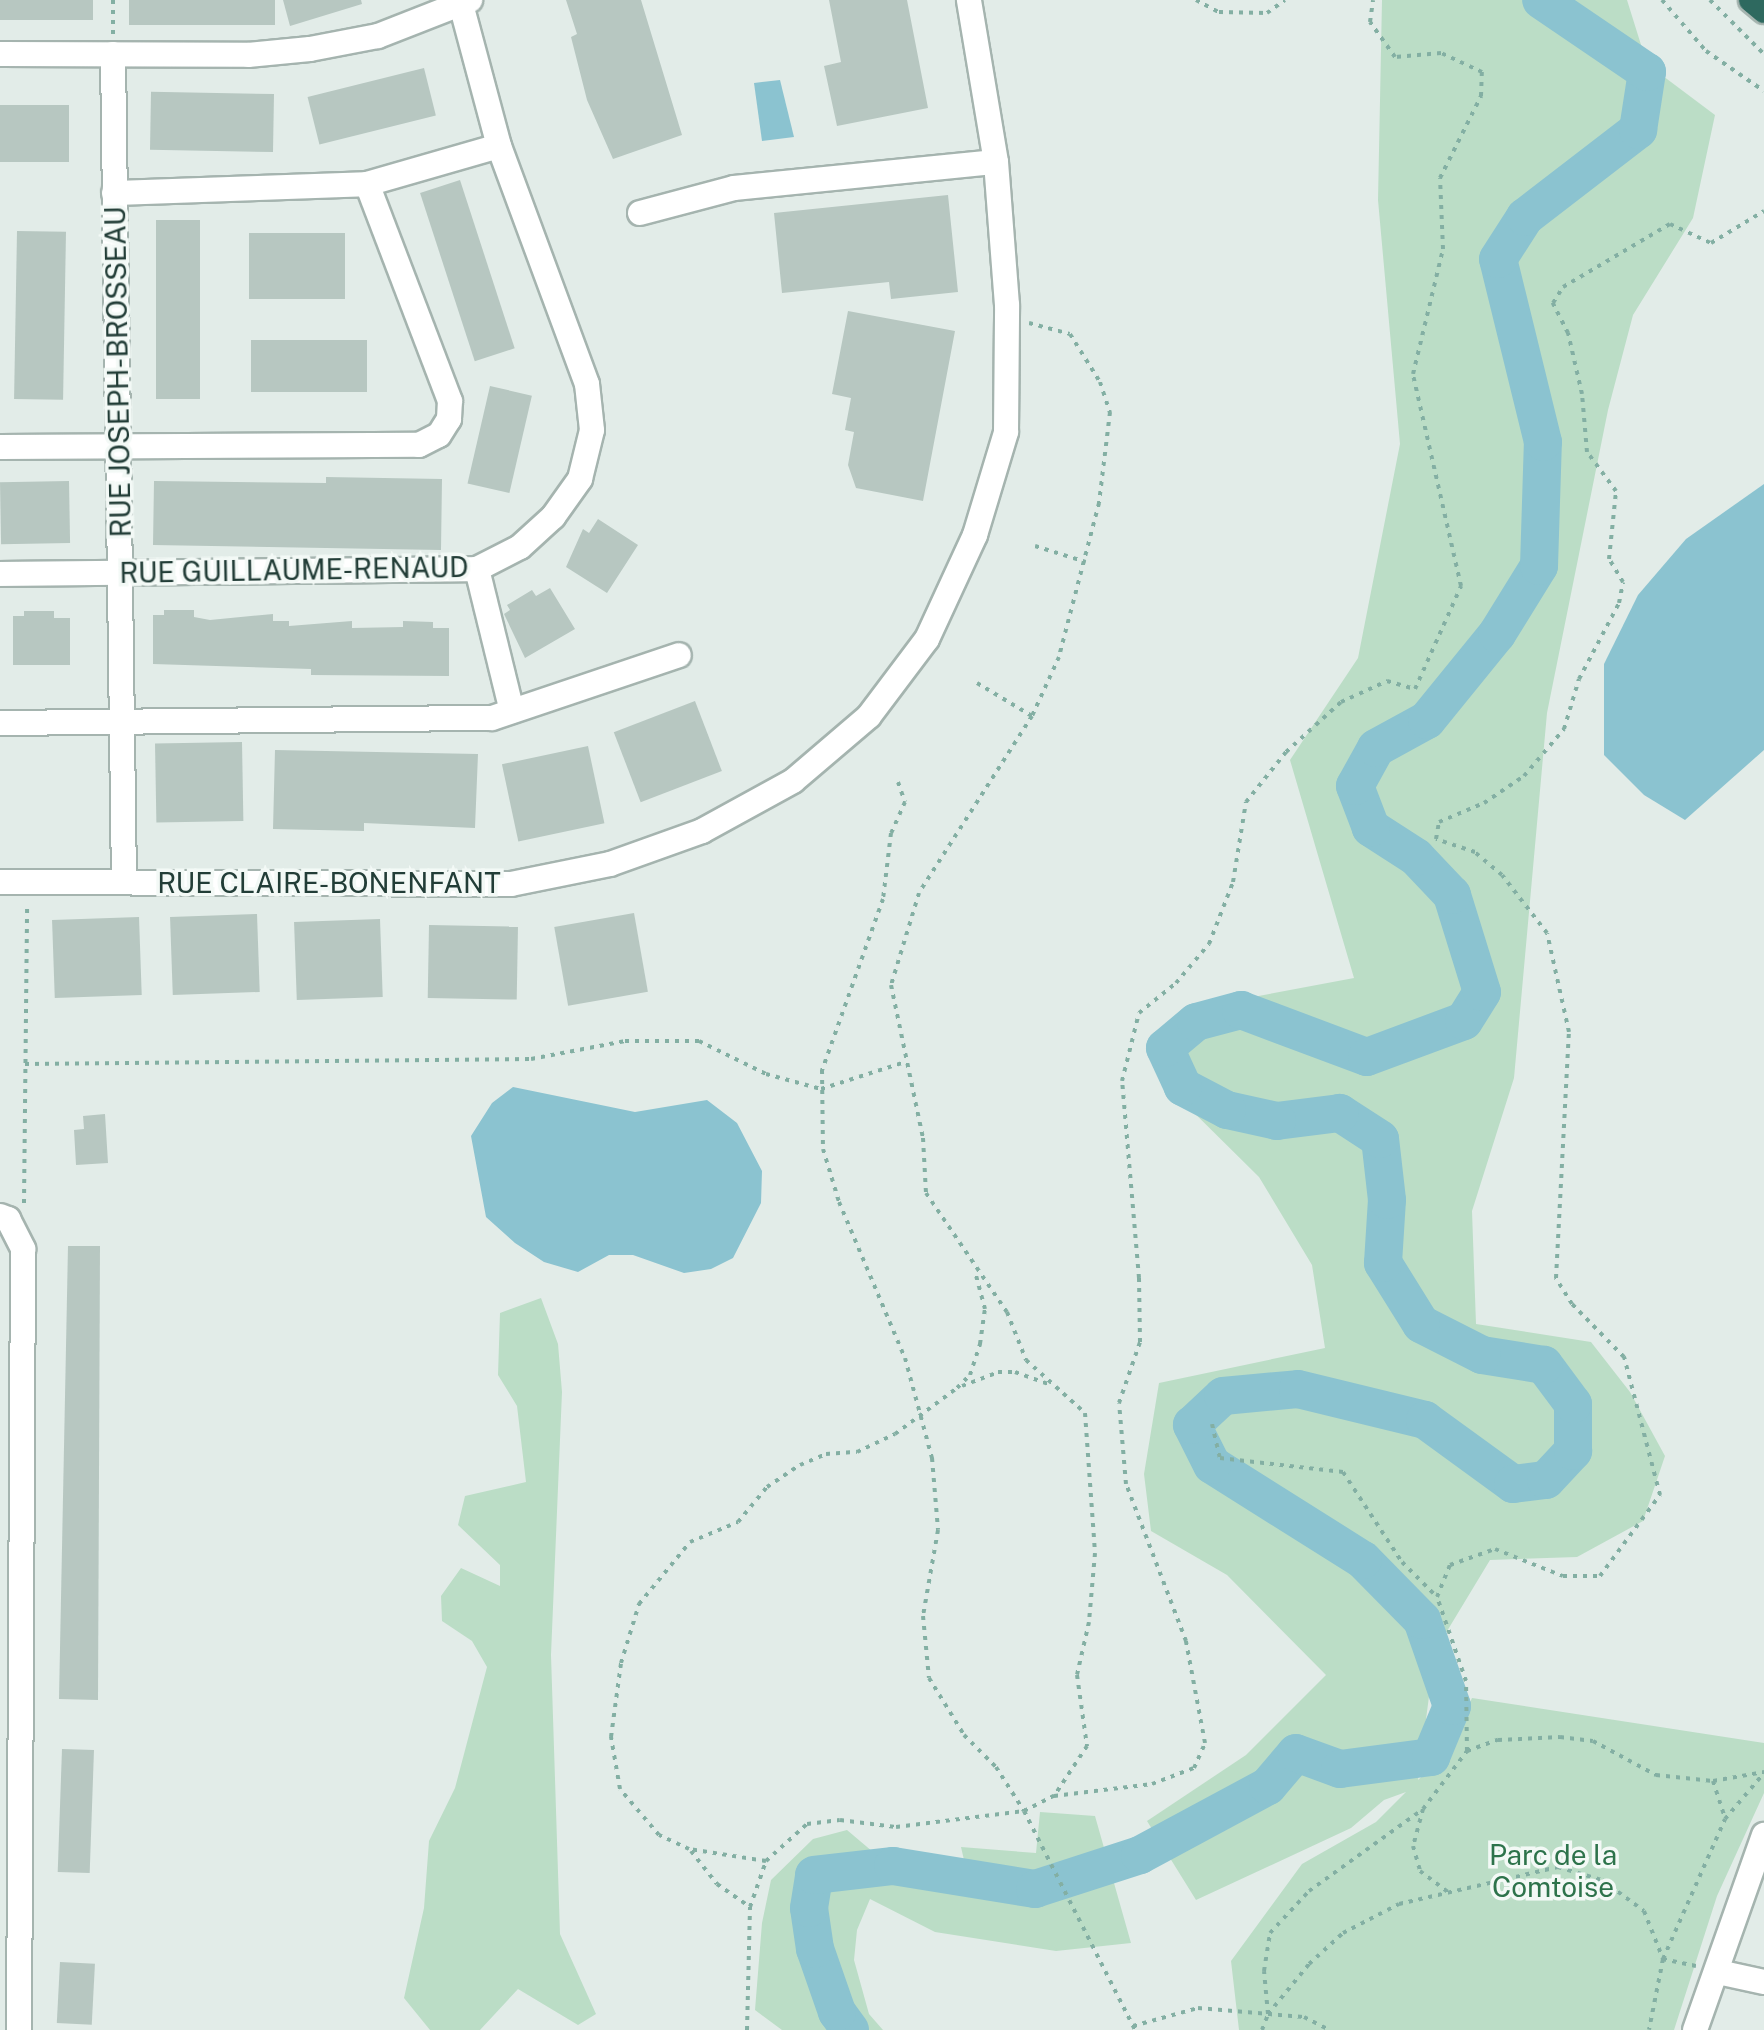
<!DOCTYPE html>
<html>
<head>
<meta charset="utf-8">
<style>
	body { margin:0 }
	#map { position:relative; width:1764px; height:2030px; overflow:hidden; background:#e2ece8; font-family:"Public Sans",sans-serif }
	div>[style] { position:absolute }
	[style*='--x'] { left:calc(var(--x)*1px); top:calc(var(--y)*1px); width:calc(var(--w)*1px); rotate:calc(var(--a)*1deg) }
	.green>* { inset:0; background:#bbddc6 }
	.water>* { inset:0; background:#8bc3d0 }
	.river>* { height:38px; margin:-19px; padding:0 19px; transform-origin:19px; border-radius:19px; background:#8bc3d0 }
	.building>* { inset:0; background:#b7c7c1; transform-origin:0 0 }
	.path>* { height:4px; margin-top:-2px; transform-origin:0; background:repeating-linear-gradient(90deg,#83afa3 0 4px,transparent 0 10px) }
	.roads { filter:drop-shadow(2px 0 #a5b4af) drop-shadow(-2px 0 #a5b4af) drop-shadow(0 2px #a5b4af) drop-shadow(0 -2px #a5b4af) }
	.minor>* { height:24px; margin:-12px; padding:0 12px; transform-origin:12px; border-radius:12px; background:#fff }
	.highway>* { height:24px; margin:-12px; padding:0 12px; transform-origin:12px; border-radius:12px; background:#2e695f }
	span { translate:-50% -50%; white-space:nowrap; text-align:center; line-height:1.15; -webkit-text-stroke:7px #f3f9f6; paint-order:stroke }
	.street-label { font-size:28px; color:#223d37 }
	.park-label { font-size:28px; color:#2d734b }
</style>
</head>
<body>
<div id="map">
	<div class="green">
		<i style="clip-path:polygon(1382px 0,1627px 0,1647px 64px,1715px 115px,1693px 218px,1633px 315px,1608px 410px,1547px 713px,1514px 1078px,1472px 1211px,1476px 1324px,1591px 1342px,1630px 1392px,1665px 1456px,1643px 1521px,1577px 1557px,1490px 1560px,1435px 1651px,1418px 1780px,1446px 1753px,1472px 1698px,1764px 1743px,1764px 1793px,1717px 1896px,1674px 2030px,1239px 2030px,1231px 1961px,1302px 1864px,1376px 1822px,1406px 1792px,1384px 1800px,1351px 1828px,1196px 1900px,1147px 1821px,1246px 1755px,1326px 1675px,1227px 1575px,1151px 1531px,1144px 1474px,1159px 1383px,1325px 1348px,1312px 1265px,1259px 1177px,1167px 1086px,1189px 1009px,1354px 978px,1290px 760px,1358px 658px,1400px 444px,1378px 200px)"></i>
		<i style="clip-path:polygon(541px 1298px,558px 1344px,562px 1392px,551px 1655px,560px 1934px,596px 2014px,578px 2025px,518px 1989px,480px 2030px,430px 2030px,404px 1998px,424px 1908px,429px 1841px,455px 1788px,487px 1667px,472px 1641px,442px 1621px,441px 1596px,461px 1568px,500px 1586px,500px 1565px,458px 1525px,465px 1496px,526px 1482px,517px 1406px,498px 1375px,500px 1313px)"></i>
		<i style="clip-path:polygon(1040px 1812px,1095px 1816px,1131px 1943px,1056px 1951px,935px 1932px,870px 1899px,857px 1930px,854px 1960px,869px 2014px,883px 2030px,782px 2030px,755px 2010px,762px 1923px,771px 1880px,813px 1839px,847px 1830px,873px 1852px,964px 1860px,961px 1847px,1036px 1853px)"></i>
	</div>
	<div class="water">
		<i style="clip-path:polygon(780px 80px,794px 137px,762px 141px,754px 83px)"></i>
		<i style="clip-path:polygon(1764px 484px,1764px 750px,1685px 820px,1644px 795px,1604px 755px,1604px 664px,1638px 595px,1686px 539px)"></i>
		<i style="clip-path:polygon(513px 1087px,635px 1112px,707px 1100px,737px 1123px,762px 1171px,761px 1203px,733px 1258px,711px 1269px,684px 1273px,633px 1255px,609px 1255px,578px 1272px,544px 1262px,515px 1243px,486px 1217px,471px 1136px,492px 1103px)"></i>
	</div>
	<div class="river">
		<i style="--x:850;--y:2030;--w:22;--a:-126"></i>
		<i style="--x:837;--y:2012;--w:67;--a:-109.2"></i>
		<i style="--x:815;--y:1949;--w:41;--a:-98.3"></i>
		<i style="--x:809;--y:1908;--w:33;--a:-81"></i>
		<i style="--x:814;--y:1875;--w:80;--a:-6.5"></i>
		<i style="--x:893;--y:1866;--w:144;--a:9.2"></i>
		<i style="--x:1035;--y:1889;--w:110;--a:-17.9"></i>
		<i style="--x:1140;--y:1855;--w:145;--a:-28.3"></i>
		<i style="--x:1268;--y:1786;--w:43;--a:-49.7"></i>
		<i style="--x:1296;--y:1753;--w:47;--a:20"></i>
		<i style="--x:1340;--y:1769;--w:92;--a:-7.5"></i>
		<i style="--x:1431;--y:1757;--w:55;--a:-67.6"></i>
		<i style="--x:1452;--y:1706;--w:91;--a:-109.2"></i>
		<i style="--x:1422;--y:1620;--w:84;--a:-134.5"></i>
		<i style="--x:1363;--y:1560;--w:178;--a:-147.8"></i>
		<i style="--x:1212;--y:1465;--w:45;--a:-116.6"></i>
		<i style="--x:1192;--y:1425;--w:42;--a:-43.1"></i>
		<i style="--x:1223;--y:1396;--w:75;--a:-5.3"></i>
		<i style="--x:1298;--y:1389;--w:131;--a:13.7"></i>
		<i style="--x:1425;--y:1420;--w:109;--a:36"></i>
		<i style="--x:1513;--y:1484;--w:33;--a:-7"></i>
		<i style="--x:1546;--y:1480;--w:40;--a:-47"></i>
		<i style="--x:1573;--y:1451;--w:47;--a:-90"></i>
		<i style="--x:1573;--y:1404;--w:49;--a:-126.6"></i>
		<i style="--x:1544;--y:1365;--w:63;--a:-170.8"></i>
		<i style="--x:1482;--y:1355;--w:68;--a:-153.1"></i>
		<i style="--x:1421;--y:1324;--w:72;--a:-121.9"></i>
		<i style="--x:1383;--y:1263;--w:63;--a:-86.4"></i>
		<i style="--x:1387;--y:1200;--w:61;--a:-96.5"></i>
		<i style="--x:1380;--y:1139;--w:48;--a:-147"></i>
		<i style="--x:1340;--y:1113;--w:64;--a:172.8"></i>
		<i style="--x:1277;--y:1121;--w:51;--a:-167.6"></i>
		<i style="--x:1227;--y:1110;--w:50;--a:-152.4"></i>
		<i style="--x:1183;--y:1087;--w:43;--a:-114.8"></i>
		<i style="--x:1165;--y:1048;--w:40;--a:-40"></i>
		<i style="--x:1196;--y:1022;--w:47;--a:-14.9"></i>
		<i style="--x:1241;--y:1010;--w:134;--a:20.5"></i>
		<i style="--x:1367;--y:1057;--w:103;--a:-20.4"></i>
		<i style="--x:1464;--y:1021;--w:34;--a:-58"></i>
		<i style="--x:1482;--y:992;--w:102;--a:-107.2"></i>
		<i style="--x:1452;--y:895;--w:52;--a:-133.5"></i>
		<i style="--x:1416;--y:857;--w:54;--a:-147.2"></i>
		<i style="--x:1371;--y:828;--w:45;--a:-110.9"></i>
		<i style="--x:1355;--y:786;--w:43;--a:-61.1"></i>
		<i style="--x:1376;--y:748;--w:58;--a:-28.8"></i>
		<i style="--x:1427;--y:720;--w:111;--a:-50.9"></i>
		<i style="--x:1497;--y:634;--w:80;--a:-58.3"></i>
		<i style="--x:1539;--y:566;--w:124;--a:-88.2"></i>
		<i style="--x:1543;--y:442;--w:188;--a:-103.8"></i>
		<i style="--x:1498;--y:259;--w:50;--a:-57.3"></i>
		<i style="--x:1525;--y:217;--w:143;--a:-37.6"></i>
		<i style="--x:1638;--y:130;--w:59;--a:-81.2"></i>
		<i style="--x:1647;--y:72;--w:128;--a:-145.8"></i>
	</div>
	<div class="building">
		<i style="left:0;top:0;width:93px;height:20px"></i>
		<i style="left:129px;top:0;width:146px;height:25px"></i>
		<i style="clip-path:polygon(283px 0,361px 0,362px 4px,290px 26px)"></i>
		<i style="clip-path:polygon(566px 0,641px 0,682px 135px,613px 159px,587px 100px,571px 37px,577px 34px)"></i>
		<i style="clip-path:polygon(829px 0,907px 0,928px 108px,837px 126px,824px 66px,841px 62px)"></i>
		<i style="left:424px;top:68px;width:49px;height:120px;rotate:76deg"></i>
		<i style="left:274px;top:94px;width:58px;height:123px;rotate:91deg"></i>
		<i style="left:0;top:105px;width:69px;height:57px"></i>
		<i style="left:460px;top:180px;width:177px;height:42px;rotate:72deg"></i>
		<i style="clip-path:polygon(948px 195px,958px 292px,891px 299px,889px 282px,782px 293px,774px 213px)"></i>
		<i style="left:156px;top:220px;width:44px;height:179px"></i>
		<i style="left:17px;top:231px;width:49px;height:168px;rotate:1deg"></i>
		<i style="left:249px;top:233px;width:96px;height:66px"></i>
		<i style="clip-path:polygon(848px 311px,955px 331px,923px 501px,856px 488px,848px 465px,854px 432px,845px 430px,851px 398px,832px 394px)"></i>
		<i style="left:251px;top:340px;width:116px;height:52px"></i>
		<i style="left:490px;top:386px;width:43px;height:100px;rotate:13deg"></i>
		<i style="clip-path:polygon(326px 477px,442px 479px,441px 550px,153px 545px,154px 481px,326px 483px)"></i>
		<i style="left:69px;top:481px;width:62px;height:69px;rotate:89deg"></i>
		<i style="clip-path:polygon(598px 519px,638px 545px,607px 593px,566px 567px,583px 529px,589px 533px)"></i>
		<i style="clip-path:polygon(550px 588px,575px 629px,525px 658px,504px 614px,510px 610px,507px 605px,532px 590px,536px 596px)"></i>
		<i style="clip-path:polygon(164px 610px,194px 610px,194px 617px,210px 620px,273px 614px,273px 621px,289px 621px,289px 626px,352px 621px,352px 628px,403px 627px,403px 621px,433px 622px,433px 628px,449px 628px,449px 676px,311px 675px,311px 669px,153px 664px,153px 615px,164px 615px)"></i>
		<i style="clip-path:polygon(24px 611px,54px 611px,54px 618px,70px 618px,70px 665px,13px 665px,13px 616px,24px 616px)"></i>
		<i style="left:695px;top:701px;width:75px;height:87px;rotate:69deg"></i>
		<i style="left:242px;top:742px;width:79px;height:87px;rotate:89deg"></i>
		<i style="left:588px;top:746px;width:79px;height:88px;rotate:78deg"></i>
		<i style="clip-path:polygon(275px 750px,478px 754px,475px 828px,364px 823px,364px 831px,273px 829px)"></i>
		<i style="left:634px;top:913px;width:80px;height:81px;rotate:80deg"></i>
		<i style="left:257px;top:914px;width:78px;height:87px;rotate:88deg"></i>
		<i style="left:139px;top:917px;width:78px;height:87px;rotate:88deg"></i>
		<i style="left:380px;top:919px;width:78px;height:86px;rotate:88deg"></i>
		<i style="left:429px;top:925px;width:89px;height:73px;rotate:1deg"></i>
		<i style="clip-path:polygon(105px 1114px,108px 1163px,76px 1165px,74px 1130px,84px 1129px,83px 1116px)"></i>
		<i style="clip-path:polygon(68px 1246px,100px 1246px,98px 1700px,59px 1699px)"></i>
		<i style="left:62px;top:1749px;width:32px;height:123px;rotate:2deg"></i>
		<i style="left:60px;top:1962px;width:35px;height:61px;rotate:3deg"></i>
	</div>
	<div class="path">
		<i style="--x:113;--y:0;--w:34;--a:90"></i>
		<i style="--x:1196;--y:0;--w:26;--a:28"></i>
		<i style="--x:1219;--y:12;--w:48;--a:1.2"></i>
		<i style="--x:1267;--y:13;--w:22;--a:-36"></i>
		<i style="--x:1662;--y:0;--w:67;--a:49.2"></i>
		<i style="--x:1706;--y:51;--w:70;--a:34.6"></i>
		<i style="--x:1710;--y:0;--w:76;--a:45"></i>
		<i style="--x:1029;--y:323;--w:42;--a:15"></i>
		<i style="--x:1070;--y:334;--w:57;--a:58"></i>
		<i style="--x:1100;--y:382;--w:32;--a:72"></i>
		<i style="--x:1110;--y:412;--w:92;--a:96.9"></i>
		<i style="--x:1099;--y:503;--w:159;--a:104.6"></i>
		<i style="--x:1059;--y:657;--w:65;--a:114.6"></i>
		<i style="--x:1032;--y:716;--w:210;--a:122.6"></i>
		<i style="--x:919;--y:893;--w:96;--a:106.9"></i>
		<i style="--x:891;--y:985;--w:156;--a:78.2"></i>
		<i style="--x:923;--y:1138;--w:55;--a:86.9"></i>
		<i style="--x:926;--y:1193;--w:144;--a:55.8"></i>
		<i style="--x:1007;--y:1312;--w:52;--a:68.4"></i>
		<i style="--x:1026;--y:1360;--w:79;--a:41.9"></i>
		<i style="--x:1085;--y:1413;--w:140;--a:85.9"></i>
		<i style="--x:1095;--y:1553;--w:69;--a:95"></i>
		<i style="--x:1089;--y:1622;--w:54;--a:102.8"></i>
		<i style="--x:1077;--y:1675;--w:72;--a:82"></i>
		<i style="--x:1087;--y:1746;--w:60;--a:123.4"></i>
		<i style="--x:1035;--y:546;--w:53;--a:17.4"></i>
		<i style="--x:977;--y:683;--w:64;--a:31"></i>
		<i style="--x:898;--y:782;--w:21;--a:71"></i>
		<i style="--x:905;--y:802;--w:34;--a:114"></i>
		<i style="--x:891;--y:833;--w:66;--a:96.9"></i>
		<i style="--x:883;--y:899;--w:182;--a:109.6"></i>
		<i style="--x:822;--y:1070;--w:79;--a:89.3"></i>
		<i style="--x:823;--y:1149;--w:55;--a:73.2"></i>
		<i style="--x:839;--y:1202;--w:169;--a:67.1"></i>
		<i style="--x:905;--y:1358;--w:104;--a:74.9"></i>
		<i style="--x:932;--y:1458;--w:72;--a:85.2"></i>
		<i style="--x:938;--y:1530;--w:87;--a:99.9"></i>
		<i style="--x:923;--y:1616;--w:62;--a:84.5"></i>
		<i style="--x:929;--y:1678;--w:67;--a:58.4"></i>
		<i style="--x:964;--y:1735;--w:45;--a:45"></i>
		<i style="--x:996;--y:1767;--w:52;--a:57.5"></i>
		<i style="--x:1024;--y:1811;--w:246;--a:63.1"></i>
		<i style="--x:25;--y:1064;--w:506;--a:-0.57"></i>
		<i style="--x:531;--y:1059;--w:96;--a:-10.8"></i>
		<i style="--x:625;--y:1041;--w:74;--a:0"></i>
		<i style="--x:699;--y:1041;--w:75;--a:26.2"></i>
		<i style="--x:766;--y:1074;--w:57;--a:15.3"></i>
		<i style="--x:821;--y:1089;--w:88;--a:-17.8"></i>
		<i style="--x:24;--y:1203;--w:299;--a:-89.4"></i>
		<i style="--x:962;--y:1386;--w:39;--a:-21"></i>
		<i style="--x:998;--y:1372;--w:17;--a:0"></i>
		<i style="--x:1015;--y:1372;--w:35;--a:20"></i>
		<i style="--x:1212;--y:1424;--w:35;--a:77"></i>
		<i style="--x:1220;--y:1458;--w:124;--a:6.5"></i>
		<i style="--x:1343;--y:1472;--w:108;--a:56.8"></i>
		<i style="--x:1402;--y:1562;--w:49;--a:45"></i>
		<i style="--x:1467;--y:1751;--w:33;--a:-20"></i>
		<i style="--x:1498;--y:1740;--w:62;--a:-2.8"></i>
		<i style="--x:1560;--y:1737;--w:33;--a:7"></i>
		<i style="--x:1593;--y:1741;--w:72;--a:28.4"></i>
		<i style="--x:1656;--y:1775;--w:57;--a:6"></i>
		<i style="--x:1713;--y:1781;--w:52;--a:-10"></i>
		<i style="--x:1713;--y:1781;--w:40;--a:72"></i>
		<i style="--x:1423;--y:1809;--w:38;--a:105"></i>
		<i style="--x:1413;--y:1846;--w:26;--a:74"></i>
		<i style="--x:1420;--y:1871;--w:36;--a:37"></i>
		<i style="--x:691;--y:1851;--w:42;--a:51.8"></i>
		<i style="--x:717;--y:1884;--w:40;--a:34.9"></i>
		<i style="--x:766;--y:1861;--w:78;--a:-171.1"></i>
		<i style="--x:689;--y:1849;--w:33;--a:-155"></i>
		<i style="--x:659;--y:1835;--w:60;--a:-130.3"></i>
		<i style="--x:620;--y:1789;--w:53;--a:-99.8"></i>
		<i style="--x:611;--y:1737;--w:75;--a:-82.3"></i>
		<i style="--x:621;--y:1663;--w:62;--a:-73"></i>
		<i style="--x:639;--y:1604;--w:80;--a:-50.6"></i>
		<i style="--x:690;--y:1542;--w:52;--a:-22.6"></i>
		<i style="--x:738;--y:1522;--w:45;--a:-50.4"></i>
		<i style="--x:767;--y:1487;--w:40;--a:-34"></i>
		<i style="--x:800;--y:1465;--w:28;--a:-23"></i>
		<i style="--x:826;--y:1454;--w:31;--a:-4"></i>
		<i style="--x:857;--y:1452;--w:42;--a:-25.3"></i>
		<i style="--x:895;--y:1434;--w:77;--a:-36.6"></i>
		<i style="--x:957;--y:1388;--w:18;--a:-45"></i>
		<i style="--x:970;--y:1375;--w:33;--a:-72"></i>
		<i style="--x:980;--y:1344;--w:35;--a:-82"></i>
		<i style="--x:985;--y:1309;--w:38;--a:-105"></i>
		<i style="--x:1696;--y:1966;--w:34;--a:-168"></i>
		<i style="--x:1663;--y:1959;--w:153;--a:-66.1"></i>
		<i style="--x:1725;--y:1819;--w:60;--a:-49.7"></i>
		<i style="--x:1268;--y:2014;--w:43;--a:-95.3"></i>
		<i style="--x:1264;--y:1971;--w:38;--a:-81"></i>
		<i style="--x:1270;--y:1933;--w:57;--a:-47.1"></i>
		<i style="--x:1309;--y:1891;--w:140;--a:-35.7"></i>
		<i style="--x:1423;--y:1809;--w:73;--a:-52.8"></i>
		<i style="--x:1467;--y:1751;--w:70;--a:-90.8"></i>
		<i style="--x:1466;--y:1681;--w:89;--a:-109"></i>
		<i style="--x:1437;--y:1597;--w:35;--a:-68"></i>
		<i style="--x:1450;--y:1565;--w:48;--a:-19.6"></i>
		<i style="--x:1495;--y:1549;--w:73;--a:21.7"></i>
		<i style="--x:1563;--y:1576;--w:37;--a:0"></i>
		<i style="--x:1600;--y:1576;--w:101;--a:-53.5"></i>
		<i style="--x:1660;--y:1495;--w:143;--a:-104.6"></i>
		<i style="--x:1624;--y:1357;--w:74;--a:-134.5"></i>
		<i style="--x:1572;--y:1304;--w:31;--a:-122"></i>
		<i style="--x:1556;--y:1278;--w:246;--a:-87"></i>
		<i style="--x:1569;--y:1032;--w:101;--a:-102.5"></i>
		<i style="--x:1547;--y:933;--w:73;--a:-127.8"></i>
		<i style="--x:1502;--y:875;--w:35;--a:-140"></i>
		<i style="--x:1475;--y:852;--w:41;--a:-161.6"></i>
		<i style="--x:1436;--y:839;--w:17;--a:-80"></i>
		<i style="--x:1439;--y:822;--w:49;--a:-22.9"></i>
		<i style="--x:1484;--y:803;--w:48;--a:-34"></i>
		<i style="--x:1524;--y:776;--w:62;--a:-49.6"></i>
		<i style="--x:1564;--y:729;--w:52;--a:-73.3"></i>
		<i style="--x:1579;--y:679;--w:86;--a:-62.2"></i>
		<i style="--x:1619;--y:603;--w:21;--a:-79"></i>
		<i style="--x:1623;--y:582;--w:27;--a:-121"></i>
		<i style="--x:1609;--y:559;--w:68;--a:-84.1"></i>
		<i style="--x:1616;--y:491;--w:49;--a:-126.6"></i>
		<i style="--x:1587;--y:452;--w:58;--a:-94.9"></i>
		<i style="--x:1582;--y:394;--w:63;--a:-102.9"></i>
		<i style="--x:1568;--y:333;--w:34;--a:-117"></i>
		<i style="--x:1553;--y:303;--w:19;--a:-58"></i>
		<i style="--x:1563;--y:287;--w:124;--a:-30.5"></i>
		<i style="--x:1670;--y:224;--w:45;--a:24.9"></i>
		<i style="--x:1711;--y:243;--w:62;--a:-31.1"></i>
		<i style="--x:1133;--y:2026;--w:67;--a:-15.5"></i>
		<i style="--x:1198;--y:2008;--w:106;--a:4.9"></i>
		<i style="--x:1304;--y:2017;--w:28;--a:27"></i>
		<i style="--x:747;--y:2030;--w:123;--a:-88.6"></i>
		<i style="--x:750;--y:1907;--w:49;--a:-70.8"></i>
		<i style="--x:766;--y:1861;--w:55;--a:-42.1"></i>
		<i style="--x:807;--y:1824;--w:33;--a:-7"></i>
		<i style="--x:840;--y:1820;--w:56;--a:7.1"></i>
		<i style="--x:896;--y:1827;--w:129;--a:-7.1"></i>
		<i style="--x:1024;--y:1811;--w:34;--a:-27"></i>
		<i style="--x:1054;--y:1796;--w:99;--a:-7"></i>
		<i style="--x:1152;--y:1784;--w:45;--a:-20.9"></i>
		<i style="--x:1194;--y:1768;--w:27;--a:-66"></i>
		<i style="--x:1205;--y:1743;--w:104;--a:-100.6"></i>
		<i style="--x:1186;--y:1641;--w:168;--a:-110.9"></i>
		<i style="--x:1126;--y:1484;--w:81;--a:-94.9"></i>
		<i style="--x:1119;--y:1403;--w:65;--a:-71"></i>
		<i style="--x:1140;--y:1342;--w:64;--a:-90.9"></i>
		<i style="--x:1139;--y:1278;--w:198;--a:-94.9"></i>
		<i style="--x:1122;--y:1081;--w:70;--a:-76"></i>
		<i style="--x:1139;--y:1013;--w:48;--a:-39"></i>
		<i style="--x:1176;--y:983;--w:51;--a:-49.8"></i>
		<i style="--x:1209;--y:944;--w:66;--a:-68.8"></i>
		<i style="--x:1233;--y:882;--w:81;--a:-80.8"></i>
		<i style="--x:1246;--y:802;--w:64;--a:-51.3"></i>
		<i style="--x:1286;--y:752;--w:74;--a:-42.3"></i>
		<i style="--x:1341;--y:702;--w:51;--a:-24.5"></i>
		<i style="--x:1387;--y:681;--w:29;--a:16"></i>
		<i style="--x:1415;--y:689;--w:113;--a:-65.9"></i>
		<i style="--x:1461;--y:586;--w:217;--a:-102.8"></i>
		<i style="--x:1413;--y:374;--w:129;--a:-76.5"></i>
		<i style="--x:1443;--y:249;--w:71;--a:-92.4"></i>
		<i style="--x:1440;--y:178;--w:92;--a:-63.4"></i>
		<i style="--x:1481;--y:96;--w:24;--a:-88"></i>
		<i style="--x:1482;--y:72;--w:45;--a:-155.1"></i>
		<i style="--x:1441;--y:53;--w:46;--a:175"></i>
		<i style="--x:1395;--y:57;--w:43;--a:-125.5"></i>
		<i style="--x:1370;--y:22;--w:22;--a:-82"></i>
		<i style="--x:1262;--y:2030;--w:17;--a:-69"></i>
		<i style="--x:1268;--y:2014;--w:65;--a:-50.6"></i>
		<i style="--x:1309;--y:1964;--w:46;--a:-42.4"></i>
		<i style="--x:1343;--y:1933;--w:63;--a:-27.4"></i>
		<i style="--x:1399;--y:1904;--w:163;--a:-13.1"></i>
		<i style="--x:1558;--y:1867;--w:46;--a:16.5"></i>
		<i style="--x:1602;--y:1880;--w:52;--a:36.4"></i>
		<i style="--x:1644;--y:1911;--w:52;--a:68.4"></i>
		<i style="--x:1663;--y:1959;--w:72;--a:101.2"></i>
	</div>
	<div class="roads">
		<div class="minor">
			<i style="--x:0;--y:54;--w:248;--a:0.2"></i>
			<i style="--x:248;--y:55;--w:62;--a:-5.5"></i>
			<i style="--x:310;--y:49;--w:69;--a:-10.8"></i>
			<i style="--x:378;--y:36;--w:99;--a:-21.4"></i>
			<i style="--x:113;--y:54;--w:828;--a:89.24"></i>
			<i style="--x:114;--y:193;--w:253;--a:-2"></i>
			<i style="--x:367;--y:184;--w:137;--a:-16.1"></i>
			<i style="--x:640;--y:213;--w:97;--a:-14.9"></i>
			<i style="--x:734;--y:188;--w:263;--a:-5.7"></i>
			<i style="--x:0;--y:447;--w:419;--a:-0.3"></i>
			<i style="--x:419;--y:445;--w:22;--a:-27"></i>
			<i style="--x:439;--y:435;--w:19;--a:-58"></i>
			<i style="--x:449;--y:419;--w:18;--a:-87"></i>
			<i style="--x:450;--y:401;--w:232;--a:-110.9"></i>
			<i style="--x:477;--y:569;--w:146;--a:76.2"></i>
			<i style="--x:0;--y:574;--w:477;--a:-0.6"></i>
			<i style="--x:477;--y:569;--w:48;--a:-27.1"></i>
			<i style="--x:520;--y:547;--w:45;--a:-42.3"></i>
			<i style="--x:553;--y:517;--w:47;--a:-54.6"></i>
			<i style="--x:580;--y:479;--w:50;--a:-76.2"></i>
			<i style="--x:592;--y:430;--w:46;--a:-96.2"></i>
			<i style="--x:587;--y:384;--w:254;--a:-110.3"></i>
			<i style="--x:499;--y:146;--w:151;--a:-105"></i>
			<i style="--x:0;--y:723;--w:492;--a:-0.6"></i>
			<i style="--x:492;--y:718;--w:197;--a:-18.6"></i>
			<i style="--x:0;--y:882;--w:511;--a:0.22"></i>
			<i style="--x:511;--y:884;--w:101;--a:-11.4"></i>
			<i style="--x:610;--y:864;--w:98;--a:-19.7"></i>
			<i style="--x:702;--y:831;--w:104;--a:-28.8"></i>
			<i style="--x:793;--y:781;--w:100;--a:-40.5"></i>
			<i style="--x:869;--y:716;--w:96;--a:-53"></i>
			<i style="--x:927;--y:639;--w:115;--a:-65.2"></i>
			<i style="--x:975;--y:535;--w:108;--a:-73.2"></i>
			<i style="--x:1006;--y:432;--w:127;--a:-89.5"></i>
			<i style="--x:1007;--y:305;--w:143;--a:-94.4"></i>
			<i style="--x:996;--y:162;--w:164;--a:-99.5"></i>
			<i style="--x:0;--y:1216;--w:9;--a:21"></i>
			<i style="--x:8;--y:1219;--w:34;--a:63"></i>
			<i style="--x:23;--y:1249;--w:781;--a:90.29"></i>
			<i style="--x:1718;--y:1972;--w:47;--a:12.3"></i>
			<i style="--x:1695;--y:2030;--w:207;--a:-70.5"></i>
		</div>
		<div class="highway">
			<i style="--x:1751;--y:0;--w:17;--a:40"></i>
		</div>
	</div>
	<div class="street-label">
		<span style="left:118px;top:372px;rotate:-91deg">RUE JOSEPH-BROSSEAU</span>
		<span style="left:294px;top:570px;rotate:-1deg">RUE GUILLAUME-RENAUD</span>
		<span style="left:329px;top:883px">RUE CLAIRE-BONENFANT</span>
	</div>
	<div class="park-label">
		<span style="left:1553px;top:1871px">Parc de la<br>Comtoise</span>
	</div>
</div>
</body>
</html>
